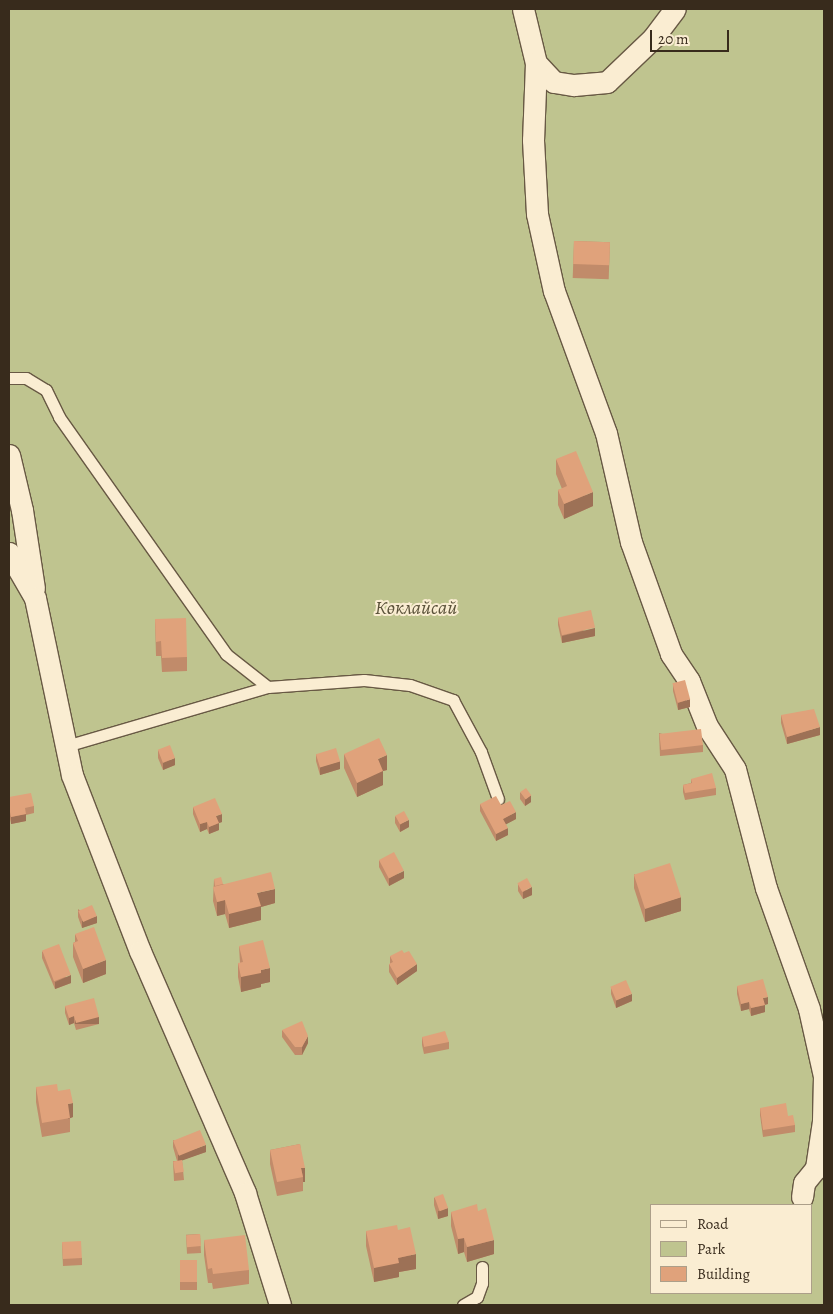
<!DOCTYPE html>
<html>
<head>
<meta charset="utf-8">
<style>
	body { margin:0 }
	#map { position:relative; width:833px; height:1314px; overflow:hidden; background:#f8e4ba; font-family:Alegreya,serif }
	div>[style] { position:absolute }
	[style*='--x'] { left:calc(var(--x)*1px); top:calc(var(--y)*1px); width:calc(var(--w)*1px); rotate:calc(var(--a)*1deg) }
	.green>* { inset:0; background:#bfc48f }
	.roads { filter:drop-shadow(1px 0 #685944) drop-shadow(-1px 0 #685944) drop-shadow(0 1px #685944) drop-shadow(0 -1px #685944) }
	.lane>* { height:11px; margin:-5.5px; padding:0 5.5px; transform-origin:5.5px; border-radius:5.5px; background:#faedd2 }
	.street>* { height:21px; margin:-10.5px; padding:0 10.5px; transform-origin:10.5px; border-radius:10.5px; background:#faedd2 }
	.wall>* { inset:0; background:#c18b6a; transform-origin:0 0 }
	.shaded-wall>* { inset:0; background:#9d7156; transform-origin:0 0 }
	.building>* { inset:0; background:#e0a27b; transform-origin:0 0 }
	span { translate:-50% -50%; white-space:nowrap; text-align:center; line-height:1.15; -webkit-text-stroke:4px #faedd2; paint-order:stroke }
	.park-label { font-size:20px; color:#5a5139; font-style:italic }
	.frame { position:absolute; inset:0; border:10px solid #382b1c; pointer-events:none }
	.legend { position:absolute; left:650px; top:1204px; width:162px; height:90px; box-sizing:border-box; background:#faedd2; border:1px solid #ac9f89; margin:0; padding:6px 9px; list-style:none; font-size:15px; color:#382b1c }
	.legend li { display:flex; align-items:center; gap:10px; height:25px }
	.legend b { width:25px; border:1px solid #ac9f89 }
	.scale { position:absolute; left:650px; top:30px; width:79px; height:22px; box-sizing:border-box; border:2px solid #382b1c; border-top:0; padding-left:6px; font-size:15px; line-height:18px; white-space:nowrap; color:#382b1c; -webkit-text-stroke:4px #faedd2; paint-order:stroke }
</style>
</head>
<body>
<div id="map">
	<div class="green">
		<i style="clip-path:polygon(evenodd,9px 9px,824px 9px,824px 1305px,9px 1305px,9px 9px,652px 1205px,812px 1205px,812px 1293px,652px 1293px,652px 1205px)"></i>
	</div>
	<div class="roads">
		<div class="lane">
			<i style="--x:9;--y:378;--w:17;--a:0"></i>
			<i style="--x:26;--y:378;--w:23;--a:31"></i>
			<i style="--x:46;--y:390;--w:30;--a:64"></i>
			<i style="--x:59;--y:417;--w:290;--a:54.8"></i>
			<i style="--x:226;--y:654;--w:53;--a:38.2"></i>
			<i style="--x:66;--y:746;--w:210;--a:-16.3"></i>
			<i style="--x:268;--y:687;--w:96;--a:-4.2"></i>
			<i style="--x:364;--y:680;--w:46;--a:6.2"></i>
			<i style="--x:410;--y:685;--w:46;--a:19.2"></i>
			<i style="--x:453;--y:700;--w:59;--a:61.7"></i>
			<i style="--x:481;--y:752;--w:50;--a:70.1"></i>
			<i style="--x:463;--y:1305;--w:16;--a:-30"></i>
			<i style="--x:477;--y:1297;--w:15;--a:-70"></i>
			<i style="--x:482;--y:1283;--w:16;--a:-90"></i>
		</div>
		<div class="street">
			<i style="--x:523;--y:9;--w:56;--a:76.5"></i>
			<i style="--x:536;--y:63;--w:26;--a:47"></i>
			<i style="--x:554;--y:82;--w:20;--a:9"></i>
			<i style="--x:574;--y:85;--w:33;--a:-5"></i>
			<i style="--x:607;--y:82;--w:64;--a:-43.7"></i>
			<i style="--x:653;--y:38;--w:36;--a:-53"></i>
			<i style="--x:536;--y:63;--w:77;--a:92.2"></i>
			<i style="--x:533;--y:140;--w:74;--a:86.9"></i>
			<i style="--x:537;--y:214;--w:79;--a:77.6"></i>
			<i style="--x:554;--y:291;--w:151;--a:69.9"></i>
			<i style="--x:606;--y:433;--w:112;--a:77.1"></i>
			<i style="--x:631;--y:542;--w:119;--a:70.3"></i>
			<i style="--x:671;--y:654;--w:32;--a:56"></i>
			<i style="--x:689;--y:681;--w:48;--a:68.2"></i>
			<i style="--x:707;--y:726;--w:51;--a:56.9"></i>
			<i style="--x:735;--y:769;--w:123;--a:75.4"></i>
			<i style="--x:766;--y:888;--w:128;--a:70.4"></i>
			<i style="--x:809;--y:1009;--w:69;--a:77.4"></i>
			<i style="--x:824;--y:1076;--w:45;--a:91.3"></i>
			<i style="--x:823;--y:1121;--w:48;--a:98.5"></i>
			<i style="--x:816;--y:1168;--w:19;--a:129"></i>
			<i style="--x:804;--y:1183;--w:14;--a:98"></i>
			<i style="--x:9;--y:455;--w:57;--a:76.7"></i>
			<i style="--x:22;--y:510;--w:79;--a:81.3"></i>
			<i style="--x:9;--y:553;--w:52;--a:60"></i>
			<i style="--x:35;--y:598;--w:181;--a:78.2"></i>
			<i style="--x:72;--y:775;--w:189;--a:68.9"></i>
			<i style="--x:140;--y:951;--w:264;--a:66.5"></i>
			<i style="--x:245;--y:1193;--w:117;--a:72.6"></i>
		</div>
	</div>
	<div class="wall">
		<i style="left:574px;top:241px;width:36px;height:37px;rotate:2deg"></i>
		<i style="clip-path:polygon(556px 459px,593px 506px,564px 519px,558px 505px,558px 490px,562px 489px,556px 474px)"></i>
		<i style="clip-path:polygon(558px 618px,595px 636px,562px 643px,558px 625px)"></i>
		<i style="clip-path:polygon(155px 619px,187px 657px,187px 671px,162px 672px,161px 656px,156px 656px)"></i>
		<i style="clip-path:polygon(673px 684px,690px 707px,678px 710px,673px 691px)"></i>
		<i style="clip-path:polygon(781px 715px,820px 735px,787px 744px,781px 723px)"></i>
		<i style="clip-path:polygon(659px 733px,703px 745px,703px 752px,660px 756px)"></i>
		<i style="clip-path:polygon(158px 750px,175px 765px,163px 770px,158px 758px)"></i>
		<i style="clip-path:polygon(316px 754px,340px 769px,320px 775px,316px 761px)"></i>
		<i style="clip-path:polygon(344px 754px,387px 770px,383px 771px,383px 785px,357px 797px,344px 768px)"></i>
		<i style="clip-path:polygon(691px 779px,716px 788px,716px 795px,685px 800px,683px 792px,683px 785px,691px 783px)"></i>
		<i style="clip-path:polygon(520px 792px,531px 802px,525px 806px,520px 799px)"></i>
		<i style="clip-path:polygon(9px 797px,34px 806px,34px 813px,26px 815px,26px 821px,11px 824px,9px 814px)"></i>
		<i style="clip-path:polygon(480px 804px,501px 805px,516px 819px,506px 824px,508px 835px,496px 841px,480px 811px)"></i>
		<i style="clip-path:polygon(193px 807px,222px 822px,219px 823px,219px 830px,209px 834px,207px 829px,200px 832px,193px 814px)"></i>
		<i style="clip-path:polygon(395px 816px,409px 827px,400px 832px,395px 823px)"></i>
		<i style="clip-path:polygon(379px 860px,404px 878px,389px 886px,379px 867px)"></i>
		<i style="clip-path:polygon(634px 874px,681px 911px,645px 922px,634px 888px)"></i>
		<i style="clip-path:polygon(214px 879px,223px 884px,275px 903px,261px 907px,261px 920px,229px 928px,225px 914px,217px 916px,213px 901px)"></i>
		<i style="clip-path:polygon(518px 884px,532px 895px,523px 899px,518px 891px)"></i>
		<i style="clip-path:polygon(78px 909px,97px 923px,82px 928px,78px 917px)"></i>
		<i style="clip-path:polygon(75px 934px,106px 974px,83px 983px,73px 957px,73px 943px,75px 942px)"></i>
		<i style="clip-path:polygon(239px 946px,270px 982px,261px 984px,261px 987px,241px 992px,238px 977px,238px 963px,240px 963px)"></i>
		<i style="clip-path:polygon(42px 951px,71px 983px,55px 989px,42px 958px)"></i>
		<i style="clip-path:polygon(390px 956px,417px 971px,397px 985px,389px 972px,389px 964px,390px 964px)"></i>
		<i style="clip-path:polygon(737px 986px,768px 1004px,765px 1005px,765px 1012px,751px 1016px,749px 1009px,741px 1011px,737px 994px)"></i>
		<i style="clip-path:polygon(611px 987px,632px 1001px,616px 1008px,611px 994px)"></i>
		<i style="clip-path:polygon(65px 1006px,99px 1024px,76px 1030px,74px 1023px,69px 1025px,65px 1013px)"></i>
		<i style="clip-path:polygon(282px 1030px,308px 1043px,302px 1055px,295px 1055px,282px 1037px)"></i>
		<i style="clip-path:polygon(422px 1037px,449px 1042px,449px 1049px,424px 1054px,422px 1045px)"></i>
		<i style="clip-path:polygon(36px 1087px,58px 1091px,73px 1117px,70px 1118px,70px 1132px,42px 1137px,36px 1102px)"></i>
		<i style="clip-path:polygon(760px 1108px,788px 1116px,795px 1125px,795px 1132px,763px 1137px,760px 1115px)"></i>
		<i style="clip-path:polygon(173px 1140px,206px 1152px,182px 1160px,184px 1180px,174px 1181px,173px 1161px,177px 1161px,173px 1147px)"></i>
		<i style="clip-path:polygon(300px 1144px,305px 1182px,303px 1182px,303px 1191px,277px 1196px,270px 1164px,270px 1150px)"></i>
		<i style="clip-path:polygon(434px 1197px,448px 1216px,438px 1219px,434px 1205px)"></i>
		<i style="clip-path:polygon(478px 1211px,494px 1254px,467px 1262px,464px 1252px,458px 1254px,451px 1226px,451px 1212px)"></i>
		<i style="clip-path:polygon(398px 1230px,416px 1269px,399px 1272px,399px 1277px,374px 1282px,366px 1246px,366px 1231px)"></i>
		<i style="left:200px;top:1234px;width:19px;height:14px;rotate:87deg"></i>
		<i style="clip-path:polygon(204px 1240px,249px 1270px,249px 1284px,213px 1289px,212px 1283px,208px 1283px,204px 1255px)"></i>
		<i style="clip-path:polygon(62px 1243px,82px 1258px,82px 1265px,63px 1266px)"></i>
		<i style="left:180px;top:1260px;width:17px;height:30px"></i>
	</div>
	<div class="shaded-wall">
		<i style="clip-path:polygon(593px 492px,593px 506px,564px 519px,564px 504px)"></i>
		<i style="clip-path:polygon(595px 628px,595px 636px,562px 643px,562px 636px)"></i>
		<i style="clip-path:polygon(690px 699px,690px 707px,678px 710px,678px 703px)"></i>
		<i style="clip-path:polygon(820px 727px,820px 735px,787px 744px,787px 737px)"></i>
		<i style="clip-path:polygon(387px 755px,387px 770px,383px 771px,383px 785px,357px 797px,357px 783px,378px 759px)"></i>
		<i style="clip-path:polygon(175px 758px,175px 765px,163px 770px,163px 763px)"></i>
		<i style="clip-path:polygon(340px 761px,340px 769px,320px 775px,320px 767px)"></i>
		<i style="clip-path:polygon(531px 795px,531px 802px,525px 806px,525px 799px)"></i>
		<i style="clip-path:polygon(516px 812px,516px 819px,503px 826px,503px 819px)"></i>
		<i style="clip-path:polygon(26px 814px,26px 821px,11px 824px,11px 817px)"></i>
		<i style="clip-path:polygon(222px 814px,222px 822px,216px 824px,216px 816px)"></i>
		<i style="clip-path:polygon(409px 820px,409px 827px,400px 832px,400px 824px)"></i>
		<i style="clip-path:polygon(207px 822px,207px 829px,200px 832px,200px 824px)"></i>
		<i style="clip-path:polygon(219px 823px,219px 830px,209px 834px,209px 827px)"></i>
		<i style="clip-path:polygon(508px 828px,508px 835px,496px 841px,496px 834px)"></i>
		<i style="clip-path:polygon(404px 871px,404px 878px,389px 886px,389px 878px)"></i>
		<i style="clip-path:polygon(532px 887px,532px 895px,523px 899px,523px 892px)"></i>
		<i style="clip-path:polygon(275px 889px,275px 903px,261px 907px,261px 920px,229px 928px,229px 914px,257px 893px)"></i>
		<i style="clip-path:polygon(681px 897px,681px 911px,645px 922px,645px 908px)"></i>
		<i style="clip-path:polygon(225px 900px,225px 914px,217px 916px,217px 902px)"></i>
		<i style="clip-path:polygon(97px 916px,97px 923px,82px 928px,82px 921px)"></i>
		<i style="clip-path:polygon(106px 960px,106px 974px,83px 983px,83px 969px)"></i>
		<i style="clip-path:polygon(417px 964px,417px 971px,397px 985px,397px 978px)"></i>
		<i style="clip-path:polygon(270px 968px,270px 982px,261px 984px,261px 987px,241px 992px,241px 977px,261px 970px)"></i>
		<i style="clip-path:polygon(71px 975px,71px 983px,55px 989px,55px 982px)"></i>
		<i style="clip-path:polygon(632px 994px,632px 1001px,616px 1008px,616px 1000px)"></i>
		<i style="clip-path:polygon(768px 997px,768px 1004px,763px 1005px,763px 998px)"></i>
		<i style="clip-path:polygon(749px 1002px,749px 1009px,741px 1011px,741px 1004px)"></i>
		<i style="clip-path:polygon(765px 1005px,765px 1012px,751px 1016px,751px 1008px)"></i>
		<i style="clip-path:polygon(74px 1016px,74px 1023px,69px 1025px,69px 1018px)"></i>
		<i style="left:99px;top:1017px;width:7px;height:24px;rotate:90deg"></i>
		<i style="clip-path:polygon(308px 1036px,308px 1043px,302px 1055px,302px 1047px)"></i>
		<i style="clip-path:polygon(73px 1103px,73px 1117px,68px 1119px,68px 1104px)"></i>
		<i style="clip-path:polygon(206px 1145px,206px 1152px,178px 1162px,178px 1155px)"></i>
		<i style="clip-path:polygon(301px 1168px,305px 1168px,305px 1182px,303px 1182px,303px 1177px)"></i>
		<i style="clip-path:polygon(448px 1208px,448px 1216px,438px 1219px,438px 1211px)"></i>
		<i style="clip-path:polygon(464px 1238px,464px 1252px,458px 1254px,458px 1239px)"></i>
		<i style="clip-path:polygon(494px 1240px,494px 1254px,467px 1262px,467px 1247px)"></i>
		<i style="clip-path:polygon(416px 1254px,416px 1269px,399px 1272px,399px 1277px,374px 1282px,374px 1268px,398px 1258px)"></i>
	</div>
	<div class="building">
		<i style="left:574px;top:241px;width:36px;height:23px;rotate:2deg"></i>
		<i style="clip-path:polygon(576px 451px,593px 492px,564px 504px,558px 490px,567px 486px,556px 459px)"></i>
		<i style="left:591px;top:610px;width:18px;height:34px;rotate:77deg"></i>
		<i style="clip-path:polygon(186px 618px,187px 657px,162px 658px,161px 641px,156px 642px,155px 619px)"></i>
		<i style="left:685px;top:680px;width:20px;height:13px;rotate:75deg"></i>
		<i style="clip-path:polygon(814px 709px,820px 727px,787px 737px,781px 715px)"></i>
		<i style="left:701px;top:729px;width:16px;height:42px;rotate:83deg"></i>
		<i style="clip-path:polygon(379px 738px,387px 755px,378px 759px,383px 771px,357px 783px,344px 754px)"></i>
		<i style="left:170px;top:745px;width:14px;height:13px;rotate:69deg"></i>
		<i style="left:336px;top:748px;width:14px;height:21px;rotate:73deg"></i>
		<i style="clip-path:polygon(712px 773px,716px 788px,685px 793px,683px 785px,692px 783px,691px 779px)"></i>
		<i style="left:526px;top:788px;width:9px;height:7px;rotate:54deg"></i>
		<i style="clip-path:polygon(31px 793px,34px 806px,25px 808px,26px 814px,11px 817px,9px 807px,9px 797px)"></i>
		<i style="clip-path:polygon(496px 796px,501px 805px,510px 801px,516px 812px,503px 819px,508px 828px,496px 834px,480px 804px)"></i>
		<i style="clip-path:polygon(215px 798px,222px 814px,216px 816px,219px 823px,209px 827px,207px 822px,200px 824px,193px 807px)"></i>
		<i style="left:404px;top:811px;width:10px;height:10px;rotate:61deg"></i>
		<i style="left:394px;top:852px;width:21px;height:17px;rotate:62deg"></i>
		<i style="left:670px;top:863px;width:36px;height:38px;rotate:72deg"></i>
		<i style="clip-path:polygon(271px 872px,275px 889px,257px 893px,261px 906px,229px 914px,225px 900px,217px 902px,213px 887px)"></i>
		<i style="clip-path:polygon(221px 877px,223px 884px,215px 886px,214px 879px)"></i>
		<i style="left:527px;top:878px;width:10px;height:11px;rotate:61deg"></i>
		<i style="left:92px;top:905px;width:12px;height:15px;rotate:66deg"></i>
		<i style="clip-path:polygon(94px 927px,106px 960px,83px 969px,73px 943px,78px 941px,75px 934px)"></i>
		<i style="clip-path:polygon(263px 940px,270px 968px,261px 970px,261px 973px,241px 977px,238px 963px,243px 962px,239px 946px)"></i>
		<i style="left:59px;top:944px;width:33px;height:18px;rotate:69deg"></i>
		<i style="clip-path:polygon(402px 950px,404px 953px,409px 951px,417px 964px,397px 978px,389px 964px,393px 962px,390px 956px)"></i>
		<i style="clip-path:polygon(763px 979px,768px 997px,763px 998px,765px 1005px,751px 1008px,749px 1002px,741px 1004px,737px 986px)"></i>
		<i style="left:626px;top:980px;width:15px;height:17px;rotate:67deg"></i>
		<i style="clip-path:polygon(94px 998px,99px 1017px,76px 1023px,74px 1016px,69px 1018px,65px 1006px)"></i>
		<i style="clip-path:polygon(302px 1021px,308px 1036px,302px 1047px,295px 1047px,282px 1030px)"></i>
		<i style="clip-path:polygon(445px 1031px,449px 1042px,424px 1047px,422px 1037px)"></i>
		<i style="clip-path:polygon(57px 1084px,58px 1091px,70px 1089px,73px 1103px,68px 1104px,70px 1118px,42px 1123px,36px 1087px)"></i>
		<i style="clip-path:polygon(786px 1103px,788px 1116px,793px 1115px,795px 1125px,763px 1130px,760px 1108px)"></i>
		<i style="left:200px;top:1130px;width:16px;height:29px;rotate:68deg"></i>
		<i style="clip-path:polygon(300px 1144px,305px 1168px,301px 1168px,303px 1177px,277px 1182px,270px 1150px)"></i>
		<i style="left:182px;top:1160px;width:12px;height:9px;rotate:81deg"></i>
		<i style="left:443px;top:1194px;width:15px;height:9px;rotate:70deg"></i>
		<i style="clip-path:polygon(477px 1204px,478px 1211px,486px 1208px,494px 1240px,467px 1247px,464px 1238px,458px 1239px,451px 1212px)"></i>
		<i style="clip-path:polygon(397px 1225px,398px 1230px,410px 1227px,416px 1254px,398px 1258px,399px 1263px,374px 1268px,366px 1231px)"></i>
		<i style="left:200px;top:1234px;width:12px;height:14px;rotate:85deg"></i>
		<i style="clip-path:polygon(245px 1235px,249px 1270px,213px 1274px,212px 1268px,208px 1269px,204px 1240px)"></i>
		<i style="left:81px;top:1241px;width:17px;height:19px;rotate:87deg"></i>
		<i style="left:180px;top:1260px;width:17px;height:22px"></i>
	</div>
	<div class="park-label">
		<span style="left:416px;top:607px">Көклайсай</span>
	</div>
	<div class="frame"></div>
	<ul class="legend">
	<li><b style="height:6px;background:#faedd2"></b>Road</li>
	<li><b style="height:14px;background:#bfc48f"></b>Park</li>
	<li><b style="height:14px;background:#e0a27b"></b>Building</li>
	</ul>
	<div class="scale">20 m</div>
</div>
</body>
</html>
